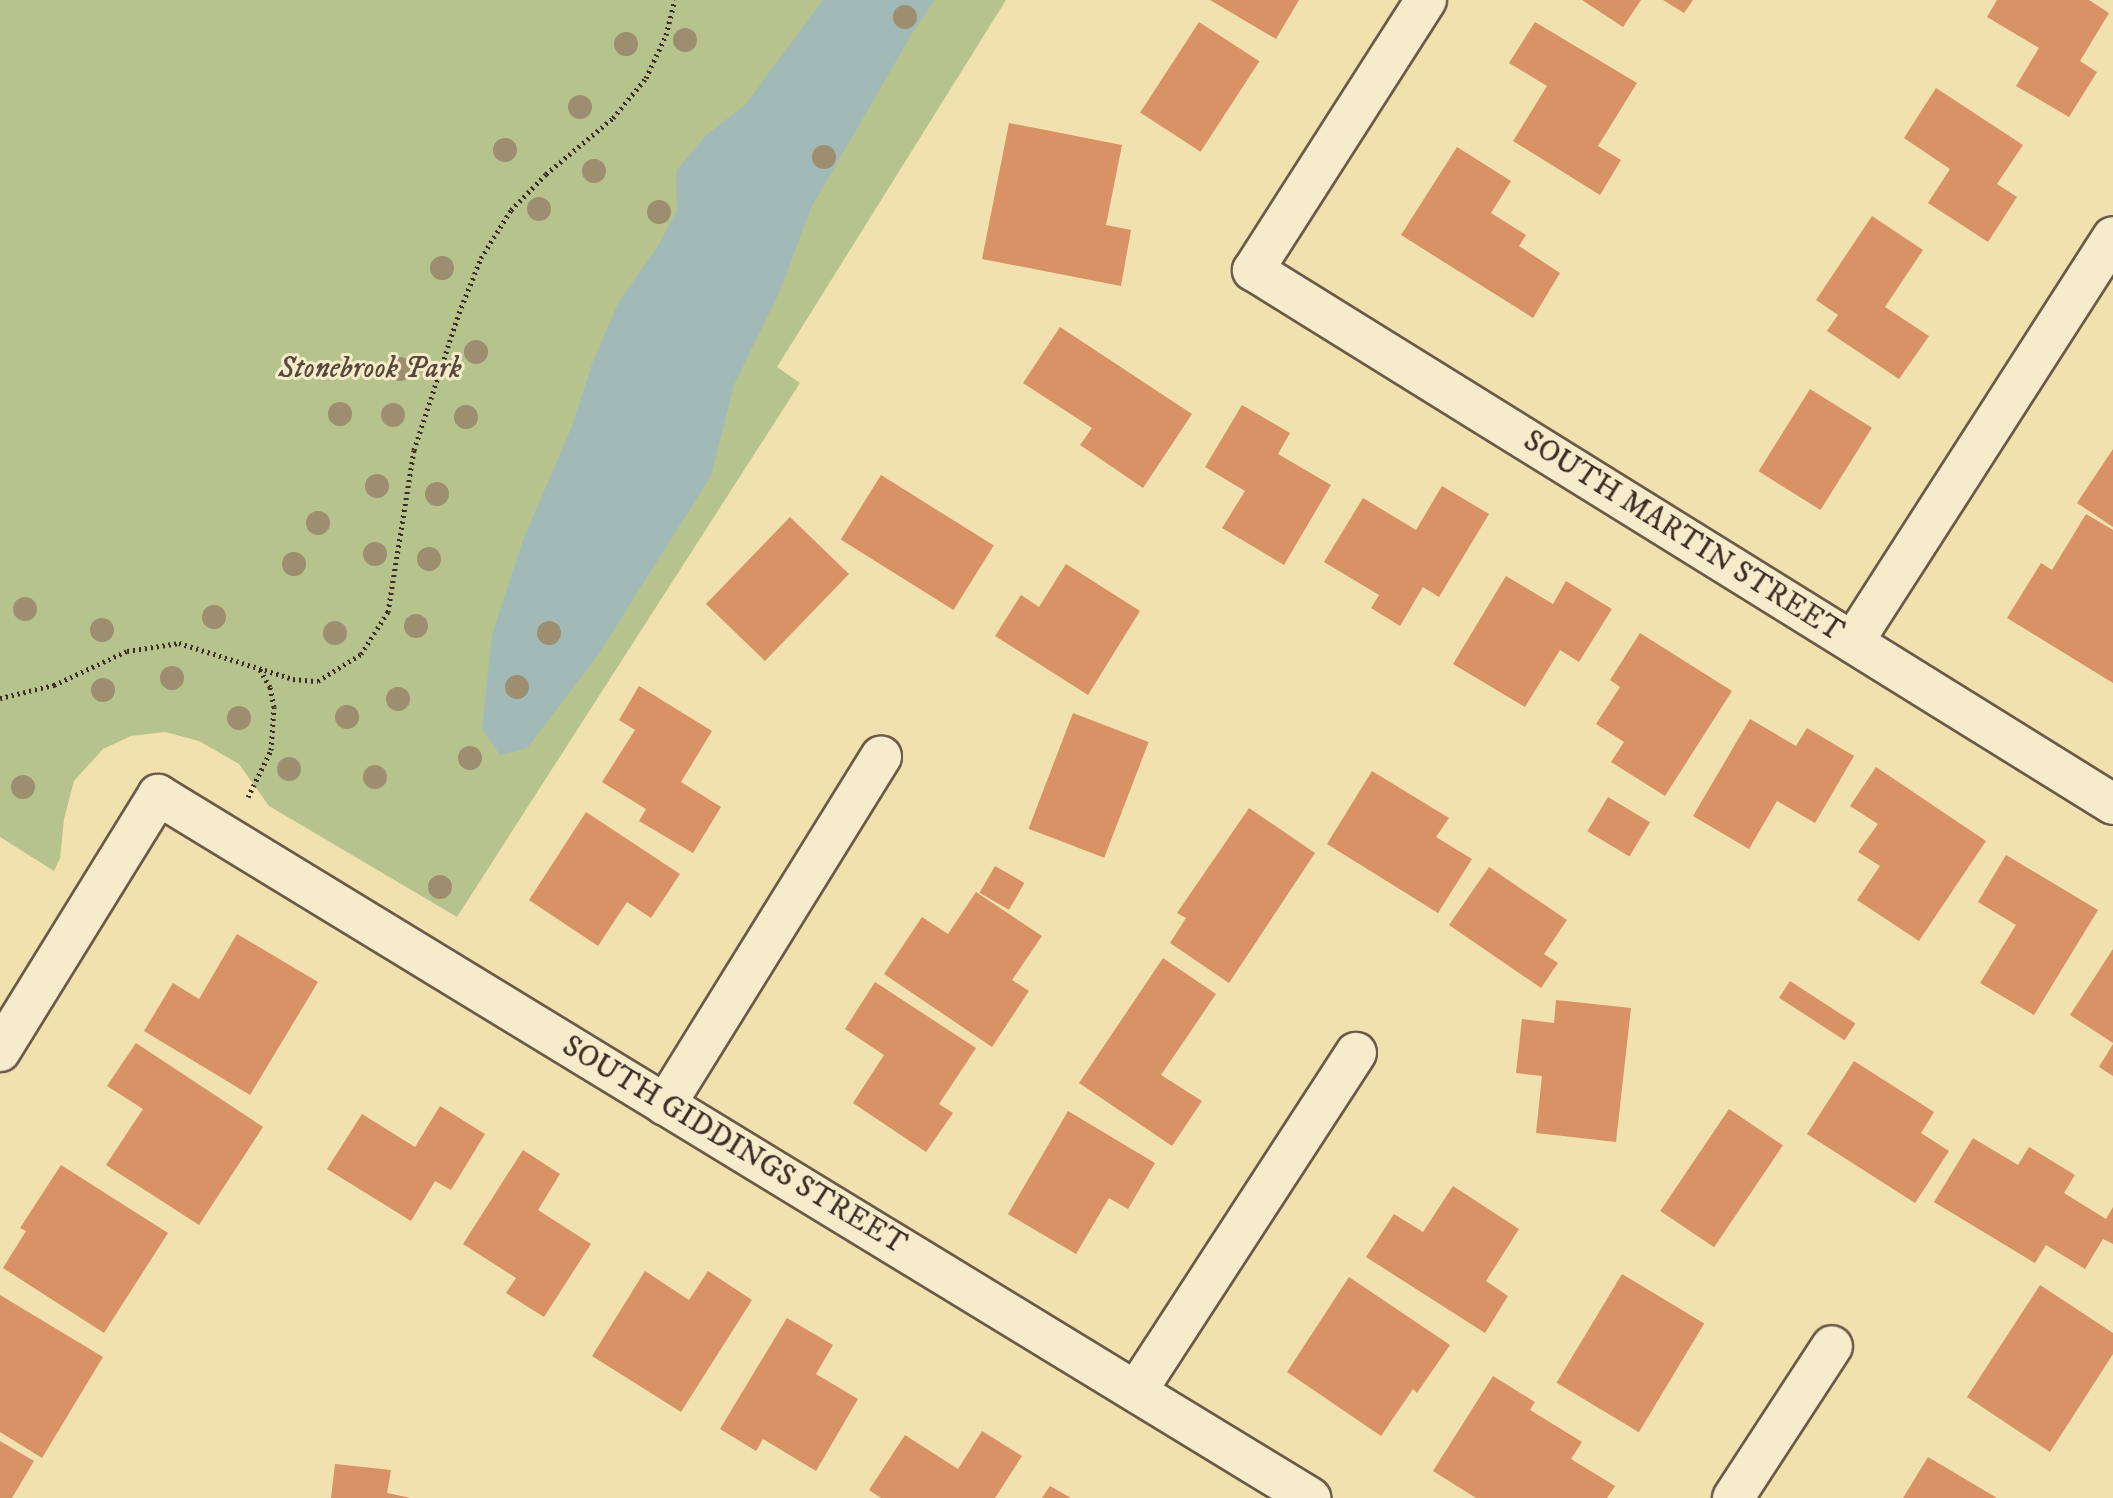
<!DOCTYPE html>
<html>
<head>
<meta charset="utf-8">
<style>
	body { margin:0 }
	#map { position:relative; width:2113px; height:1498px; overflow:hidden; background:#f1e1af; font-family:"IM FELL DW Pica",serif }
	div>[style] { position:absolute }
	[style*='--x'] { left:calc(var(--x)*1px); top:calc(var(--y)*1px); width:calc(var(--w)*1px); rotate:calc(var(--a)*1deg) }
	.green>* { inset:0; background:#b7c38d }
	.water>* { inset:0; background:#a1bab7 }
	.building>* { inset:0; background:#d89266; transform-origin:0 0 }
	.path>* { height:5px; margin-top:-2.5px; transform-origin:0; background:repeating-linear-gradient(90deg,#3e2d26 0 2px,transparent 0 6px) }
	.roads { filter:drop-shadow(2px 0 #6b5a48) drop-shadow(-2px 0 #6b5a48) drop-shadow(0 2px #6b5a48) drop-shadow(0 -2px #6b5a48) }
	.street>* { height:40px; margin:-20px; padding:0 20px; transform-origin:20px; border-radius:20px; background:#f6eccb }
	.trees>* { width:24px; height:24px; margin:-12px; border-radius:50%; background:#9c8e6f }
	span { translate:-50% -50%; white-space:nowrap; text-align:center; line-height:1.15; -webkit-text-stroke:6px #f6eccb; paint-order:stroke }
	.park-label { font-size:30px; color:#564b3b; font-style:italic }
	.street-label { font-size:30px; color:#3e2d26 }
</style>
</head>
<body>
<div id="map">
	<div class="green">
		<i style="clip-path:polygon(0 0,1006px 0,777px 367px,800px 383px,457px 917px,269px 806px,239px 764px,199px 741px,165px 732px,131px 736px,103px 749px,74px 781px,64px 819px,60px 858px,54px 871px,0 837px)"></i>
	</div>
	<div class="water">
		<i style="clip-path:polygon(823px 0,935px 0,913px 32px,811px 208px,780px 291px,734px 385px,711px 476px,598px 655px,527px 748px,500px 755px,482px 729px,492px 635px,523px 540px,572px 426px,593px 361px,619px 301px,656px 249px,677px 210px,676px 171px,706px 135px,745px 105px)"></i>
	</div>
	<div class="building">
		<i style="clip-path:polygon(1210px 0,1299px 0,1276px 39px)"></i>
		<i style="clip-path:polygon(1582px 0,1641px 0,1623px 27px)"></i>
		<i style="clip-path:polygon(1663px 0,1693px 0,1684px 13px)"></i>
		<i style="clip-path:polygon(1997px 0,2089px 0,2109px 13px,2080px 61px,2097px 72px,2069px 117px,2016px 86px,2039px 48px,1987px 17px)"></i>
		<i style="left:1199px;top:22px;width:72px;height:108px;rotate:33deg"></i>
		<i style="clip-path:polygon(1535px 22px,1637px 83px,1598px 146px,1621px 160px,1600px 195px,1513px 141px,1547px 86px,1509px 63px)"></i>
		<i style="clip-path:polygon(1936px 88px,2023px 145px,1997px 184px,2017px 197px,1988px 242px,1928px 203px,1950px 169px,1904px 138px)"></i>
		<i style="clip-path:polygon(1009px 123px,1122px 145px,1106px 225px,1131px 230px,1121px 286px,982px 259px)"></i>
		<i style="clip-path:polygon(1457px 147px,1511px 181px,1491px 213px,1526px 235px,1519px 246px,1560px 273px,1533px 318px,1401px 235px)"></i>
		<i style="clip-path:polygon(1872px 216px,1923px 250px,1885px 307px,1929px 336px,1899px 379px,1827px 331px,1838px 315px,1816px 300px)"></i>
		<i style="clip-path:polygon(1060px 327px,1192px 414px,1143px 488px,1080px 445px,1092px 428px,1023px 383px)"></i>
		<i style="left:1810px;top:389px;width:73px;height:97px;rotate:32deg"></i>
		<i style="clip-path:polygon(1242px 405px,1290px 433px,1278px 454px,1331px 485px,1284px 565px,1222px 528px,1245px 491px,1205px 467px)"></i>
		<i style="clip-path:polygon(2113px 449px,2113px 527px,2077px 503px)"></i>
		<i style="left:881px;top:475px;width:133px;height:76px;rotate:32deg"></i>
		<i style="clip-path:polygon(1442px 486px,1489px 514px,1439px 597px,1423px 587px,1400px 626px,1371px 608px,1379px 595px,1324px 562px,1363px 498px,1416px 530px)"></i>
		<i style="clip-path:polygon(2086px 514px,2113px 530px,2113px 683px,2007px 618px,2041px 563px,2052px 570px)"></i>
		<i style="left:790px;top:517px;width:82px;height:121px;rotate:44deg"></i>
		<i style="clip-path:polygon(1066px 564px,1140px 611px,1088px 695px,995px 636px,1021px 595px,1039px 607px)"></i>
		<i style="clip-path:polygon(1506px 576px,1553px 604px,1566px 581px,1612px 609px,1579px 662px,1560px 650px,1525px 707px,1453px 664px)"></i>
		<i style="clip-path:polygon(1640px 633px,1732px 691px,1665px 796px,1611px 762px,1624px 742px,1596px 724px,1620px 687px,1610px 680px)"></i>
		<i style="clip-path:polygon(639px 686px,712px 731px,681px 782px,721px 807px,693px 853px,639px 821px,646px 809px,602px 782px,635px 730px,619px 720px)"></i>
		<i style="left:1073px;top:713px;width:81px;height:124px;rotate:21deg"></i>
		<i style="clip-path:polygon(1750px 719px,1796px 746px,1807px 728px,1854px 756px,1815px 823px,1777px 801px,1749px 849px,1693px 816px)"></i>
		<i style="clip-path:polygon(1876px 767px,1986px 841px,1919px 941px,1857px 900px,1880px 866px,1858px 852px,1878px 824px,1850px 806px)"></i>
		<i style="clip-path:polygon(1372px 771px,1449px 818px,1436px 837px,1472px 859px,1438px 913px,1327px 844px)"></i>
		<i style="left:1608px;top:797px;width:49px;height:40px;rotate:31deg"></i>
		<i style="clip-path:polygon(1249px 808px,1315px 853px,1229px 983px,1170px 943px,1186px 918px,1177px 913px)"></i>
		<i style="clip-path:polygon(586px 812px,680px 874px,651px 918px,627px 902px,598px 946px,529px 900px)"></i>
		<i style="clip-path:polygon(2006px 855px,2098px 910px,2034px 1015px,1980px 983px,2016px 925px,1978px 902px)"></i>
		<i style="left:995px;top:866px;width:34px;height:31px;rotate:30deg"></i>
		<i style="clip-path:polygon(1489px 867px,1567px 920px,1544px 954px,1558px 963px,1541px 988px,1449px 925px)"></i>
		<i style="clip-path:polygon(976px 892px,1042px 936px,1012px 980px,1029px 991px,992px 1047px,884px 974px,922px 917px,948px 934px)"></i>
		<i style="clip-path:polygon(237px 934px,318px 982px,250px 1095px,144px 1031px,173px 983px,199px 999px)"></i>
		<i style="clip-path:polygon(2113px 949px,2113px 1043px,2070px 1015px)"></i>
		<i style="clip-path:polygon(1163px 958px,1216px 994px,1161px 1075px,1202px 1101px,1172px 1146px,1079px 1083px)"></i>
		<i style="left:1790px;top:981px;width:78px;height:20px;rotate:33deg"></i>
		<i style="clip-path:polygon(875px 982px,976px 1048px,939px 1104px,953px 1113px,926px 1152px,853px 1103px,884px 1055px,845px 1029px)"></i>
		<i style="clip-path:polygon(1556px 1000px,1631px 1008px,1616px 1142px,1536px 1133px,1542px 1076px,1516px 1073px,1522px 1019px,1554px 1023px)"></i>
		<i style="clip-path:polygon(136px 1043px,263px 1127px,199px 1225px,106px 1165px,143px 1109px,107px 1086px)"></i>
		<i style="clip-path:polygon(2113px 1044px,2113px 1076px,2099px 1067px)"></i>
		<i style="clip-path:polygon(1854px 1061px,1934px 1112px,1921px 1133px,1949px 1151px,1915px 1203px,1807px 1134px)"></i>
		<i style="clip-path:polygon(440px 1106px,485px 1134px,451px 1190px,435px 1181px,411px 1221px,327px 1169px,362px 1114px,415px 1147px)"></i>
		<i style="left:1729px;top:1109px;width:65px;height:123px;rotate:34deg"></i>
		<i style="clip-path:polygon(1068px 1111px,1155px 1163px,1128px 1209px,1109px 1198px,1076px 1254px,1008px 1214px)"></i>
		<i style="clip-path:polygon(1973px 1138px,2018px 1165px,2029px 1147px,2075px 1175px,2064px 1193px,2106px 1219px,2113px 1207px,2113px 1244px,2103px 1239px,2085px 1269px,2046px 1245px,2035px 1263px,1934px 1202px)"></i>
		<i style="clip-path:polygon(523px 1150px,560px 1174px,538px 1210px,591px 1244px,544px 1317px,506px 1293px,516px 1278px,463px 1244px)"></i>
		<i style="clip-path:polygon(61px 1165px,168px 1233px,104px 1333px,3px 1268px,26px 1231px,20px 1228px)"></i>
		<i style="clip-path:polygon(1453px 1186px,1519px 1229px,1486px 1281px,1508px 1296px,1485px 1333px,1366px 1257px,1394px 1214px,1423px 1232px)"></i>
		<i style="clip-path:polygon(645px 1271px,689px 1300px,708px 1271px,752px 1300px,681px 1412px,592px 1356px)"></i>
		<i style="left:1622px;top:1274px;width:96px;height:127px;rotate:31deg"></i>
		<i style="clip-path:polygon(1349px 1277px,1450px 1345px,1417px 1393px,1413px 1389px,1381px 1436px,1287px 1372px)"></i>
		<i style="clip-path:polygon(2040px 1285px,2113px 1333px,2113px 1354px,2050px 1452px,1967px 1397px)"></i>
		<i style="clip-path:polygon(0 1295px,103px 1357px,42px 1458px,0 1432px)"></i>
		<i style="clip-path:polygon(787px 1318px,833px 1345px,816px 1374px,858px 1399px,816px 1471px,763px 1439px,756px 1451px,720px 1429px)"></i>
		<i style="clip-path:polygon(1493px 1376px,1535px 1402px,1530px 1410px,1582px 1442px,1571px 1459px,1615px 1486px,1607px 1498px,1476px 1498px,1433px 1471px)"></i>
		<i style="clip-path:polygon(982px 1431px,1022px 1456px,995px 1498px,881px 1498px,869px 1490px,905px 1435px,958px 1469px)"></i>
		<i style="clip-path:polygon(0 1441px,34px 1461px,12px 1498px,0 1498px)"></i>
		<i style="clip-path:polygon(1928px 1457px,1997px 1498px,1903px 1498px)"></i>
		<i style="clip-path:polygon(335px 1464px,391px 1470px,387px 1493px,411px 1498px,331px 1498px)"></i>
		<i style="clip-path:polygon(1050px 1486px,1071px 1498px,1042px 1498px)"></i>
	</div>
	<div class="path">
		<i style="--x:0;--y:698;--w:56;--a:-13.5"></i>
		<i style="--x:54;--y:685;--w:81;--a:-25"></i>
		<i style="--x:127;--y:651;--w:53;--a:-8.7"></i>
		<i style="--x:179;--y:643;--w:120;--a:17.5"></i>
		<i style="--x:293;--y:679;--w:25;--a:5"></i>
		<i style="--x:318;--y:681;--w:51;--a:-32.1"></i>
		<i style="--x:361;--y:654;--w:50;--a:-57.3"></i>
		<i style="--x:388;--y:612;--w:164;--a:-80.9"></i>
		<i style="--x:414;--y:450;--w:144;--a:-71.8"></i>
		<i style="--x:459;--y:313;--w:59;--a:-68.2"></i>
		<i style="--x:481;--y:258;--w:57;--a:-58"></i>
		<i style="--x:511;--y:210;--w:50;--a:-45.8"></i>
		<i style="--x:546;--y:174;--w:87;--a:-39.9"></i>
		<i style="--x:613;--y:118;--w:52;--a:-50.5"></i>
		<i style="--x:646;--y:78;--w:47;--a:-65.1"></i>
		<i style="--x:666;--y:35;--w:36;--a:-76"></i>
		<i style="--x:248;--y:797;--w:52;--a:-63.9"></i>
		<i style="--x:271;--y:750;--w:43;--a:-86"></i>
		<i style="--x:274;--y:707;--w:20;--a:-101"></i>
		<i style="--x:270;--y:687;--w:22;--a:-120"></i>
	</div>
	<div class="roads">
		<div class="street">
			<i style="--x:1426;--y:0;--w:321;--a:122.6"></i>
			<i style="--x:1253;--y:270;--w:1012;--a:31.84"></i>
			<i style="--x:1853;--y:642;--w:481;--a:-57.3"></i>
			<i style="--x:0;--y:1051;--w:301;--a:-58.3"></i>
			<i style="--x:158;--y:795;--w:1350;--a:31.39"></i>
			<i style="--x:665;--y:1105;--w:410;--a:-58.2"></i>
			<i style="--x:1137;--y:1390;--w:402;--a:-57"></i>
			<i style="--x:1733;--y:1498;--w:181;--a:-56.9"></i>
		</div>
	</div>
	<div class="trees">
		<i style="left:905px;top:17px"></i>
		<i style="left:685px;top:40px"></i>
		<i style="left:626px;top:44px"></i>
		<i style="left:580px;top:107px"></i>
		<i style="left:505px;top:150px"></i>
		<i style="left:824px;top:157px"></i>
		<i style="left:594px;top:171px"></i>
		<i style="left:539px;top:209px"></i>
		<i style="left:659px;top:212px"></i>
		<i style="left:442px;top:268px"></i>
		<i style="left:476px;top:352px"></i>
		<i style="left:400px;top:369px"></i>
		<i style="left:340px;top:414px"></i>
		<i style="left:393px;top:415px"></i>
		<i style="left:466px;top:417px"></i>
		<i style="left:377px;top:486px"></i>
		<i style="left:437px;top:494px"></i>
		<i style="left:318px;top:523px"></i>
		<i style="left:375px;top:554px"></i>
		<i style="left:429px;top:559px"></i>
		<i style="left:294px;top:564px"></i>
		<i style="left:25px;top:609px"></i>
		<i style="left:214px;top:617px"></i>
		<i style="left:416px;top:626px"></i>
		<i style="left:102px;top:630px"></i>
		<i style="left:335px;top:633px"></i>
		<i style="left:549px;top:633px"></i>
		<i style="left:172px;top:678px"></i>
		<i style="left:517px;top:687px"></i>
		<i style="left:103px;top:690px"></i>
		<i style="left:398px;top:699px"></i>
		<i style="left:347px;top:717px"></i>
		<i style="left:239px;top:718px"></i>
		<i style="left:470px;top:758px"></i>
		<i style="left:289px;top:769px"></i>
		<i style="left:375px;top:777px"></i>
		<i style="left:23px;top:787px"></i>
		<i style="left:440px;top:887px"></i>
	</div>
	<div class="park-label">
		<span style="left:370px;top:369px">Stonebrook Park</span>
	</div>
	<div class="street-label">
		<span style="left:1683px;top:537px;rotate:32deg">SOUTH MARTIN STREET</span>
		<span style="left:734px;top:1146px;rotate:31deg">SOUTH GIDDINGS STREET</span>
	</div>
</div>
</body>
</html>
